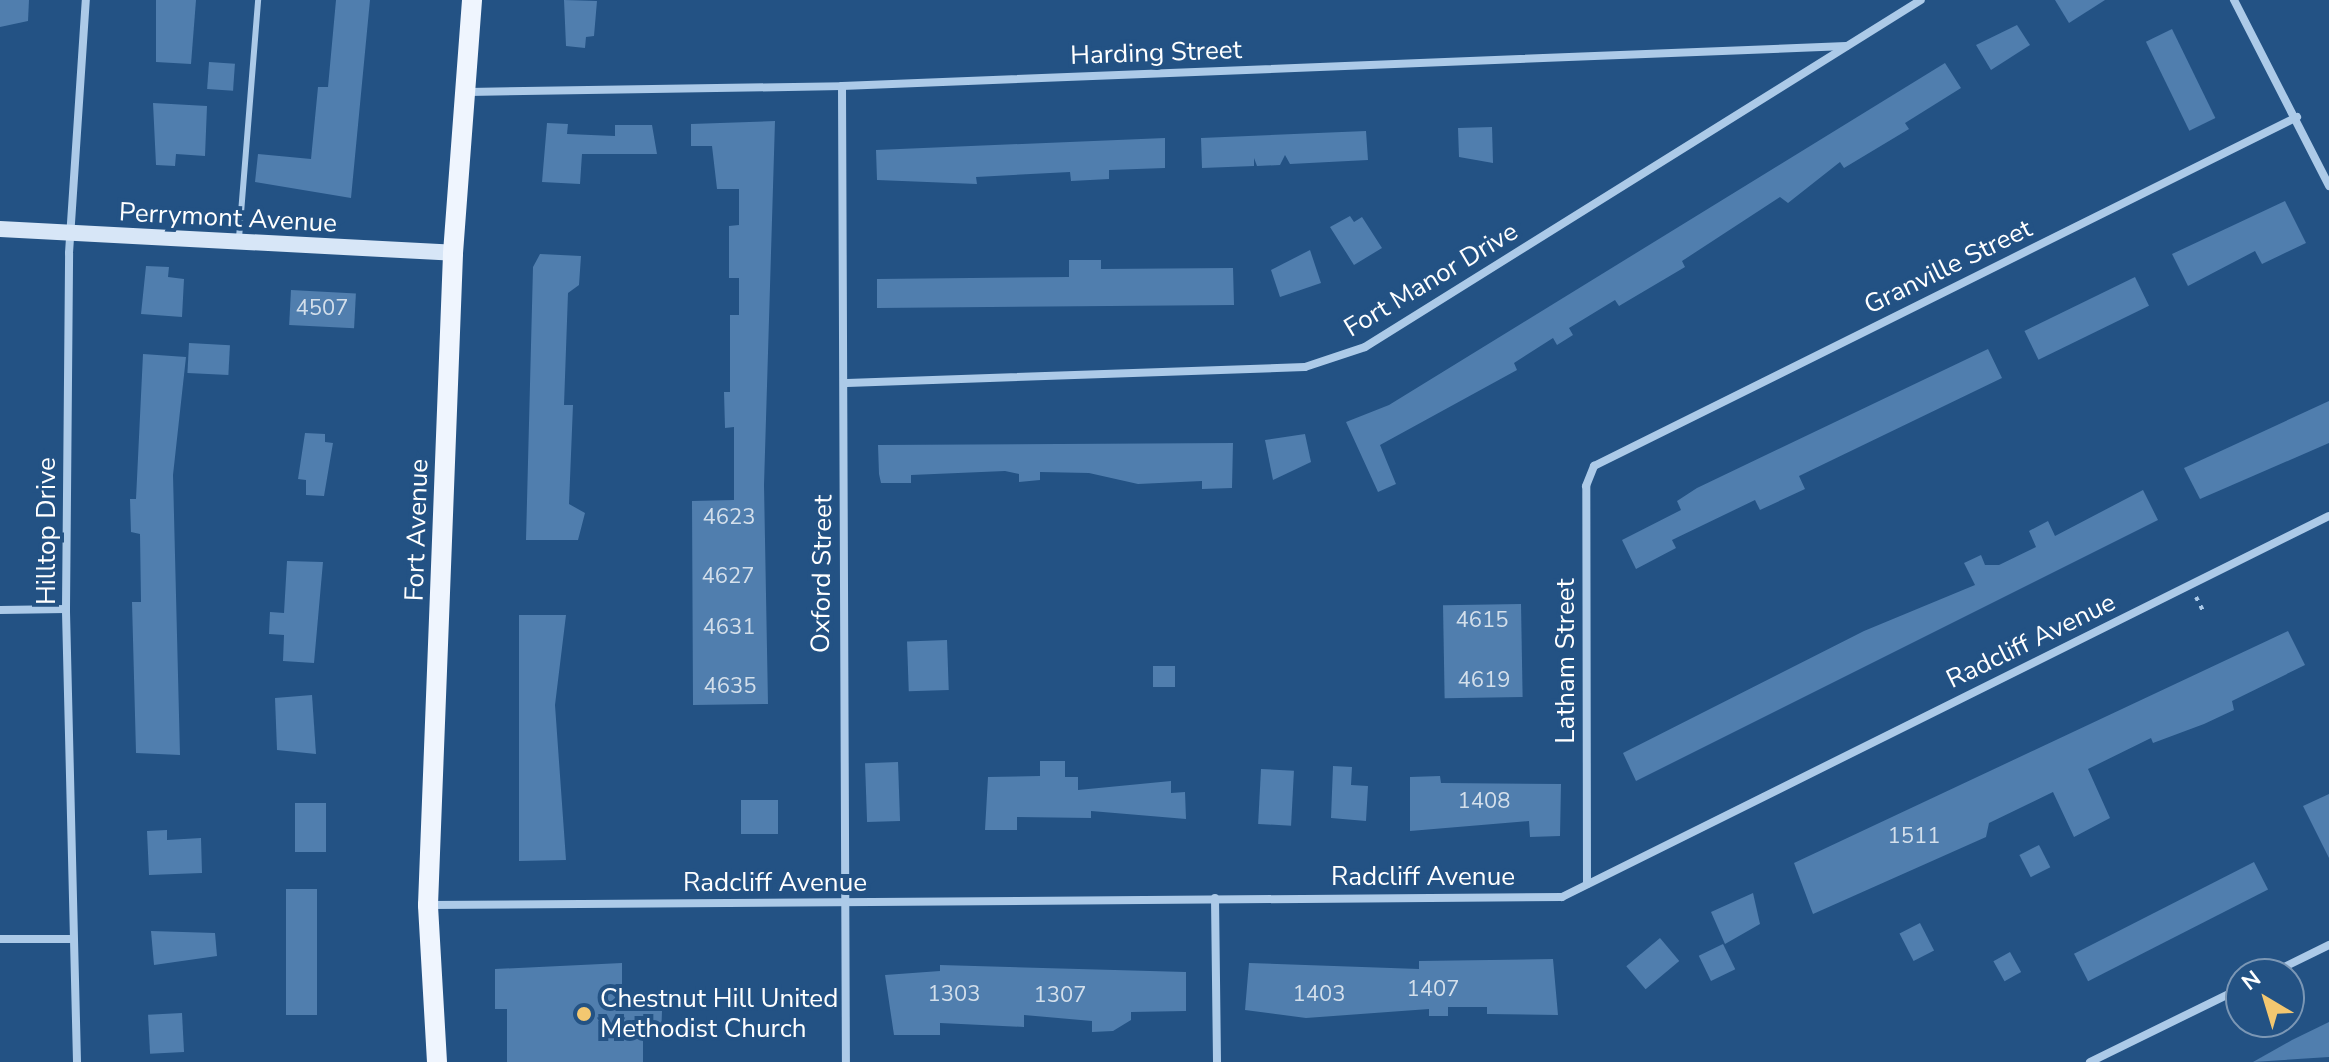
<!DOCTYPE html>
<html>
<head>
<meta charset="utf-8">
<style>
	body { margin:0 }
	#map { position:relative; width:2329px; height:1062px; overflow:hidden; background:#235284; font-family:"Nunito Sans",sans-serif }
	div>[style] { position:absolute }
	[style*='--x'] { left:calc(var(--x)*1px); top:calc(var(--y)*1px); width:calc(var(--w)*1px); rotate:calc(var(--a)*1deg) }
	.building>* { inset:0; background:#507eae; transform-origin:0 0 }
	.path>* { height:4px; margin-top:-2px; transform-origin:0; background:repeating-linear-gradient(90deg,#accae8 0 4px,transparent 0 10px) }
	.lane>* { height:6px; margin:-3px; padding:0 3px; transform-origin:3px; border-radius:3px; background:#accae8 }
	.street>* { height:8px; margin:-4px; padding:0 4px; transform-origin:4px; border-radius:4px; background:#accae8 }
	.secondary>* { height:16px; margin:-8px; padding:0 8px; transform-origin:8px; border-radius:8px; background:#d7e6f7 }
	.primary>* { height:20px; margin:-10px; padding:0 10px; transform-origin:10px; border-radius:10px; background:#eff5fe }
	.dots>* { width:22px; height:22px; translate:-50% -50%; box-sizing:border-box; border:4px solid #235284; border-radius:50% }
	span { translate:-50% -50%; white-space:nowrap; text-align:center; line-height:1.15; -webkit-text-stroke:8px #235284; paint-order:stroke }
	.number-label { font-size:22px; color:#d3dfeb }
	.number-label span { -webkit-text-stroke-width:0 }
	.street-label { font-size:26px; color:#fff }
	.poi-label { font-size:26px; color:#fff }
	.left { translate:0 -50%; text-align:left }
	.north { position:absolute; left:2225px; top:958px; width:80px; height:80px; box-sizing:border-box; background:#235284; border:2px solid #7b97b5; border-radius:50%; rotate:322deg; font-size:22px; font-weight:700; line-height:32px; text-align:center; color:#fff }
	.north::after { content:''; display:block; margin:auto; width:28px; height:36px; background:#f3c770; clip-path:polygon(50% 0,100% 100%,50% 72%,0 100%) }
</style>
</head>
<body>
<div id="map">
	<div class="building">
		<i style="clip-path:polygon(0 0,29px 0,28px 21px,0 27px)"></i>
		<i style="clip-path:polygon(156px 0,196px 0,191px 64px,156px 62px)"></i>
		<i style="clip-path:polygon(336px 0,370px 0,351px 198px,255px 182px,258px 154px,311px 159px,318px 87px,328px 87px)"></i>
		<i style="clip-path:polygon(564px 0,597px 1px,594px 36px,586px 37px,585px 48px,566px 46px)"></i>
		<i style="clip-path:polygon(2055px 0,2105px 0,2069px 23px)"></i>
		<i style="clip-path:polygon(2017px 25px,2030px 45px,1991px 70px,1976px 45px)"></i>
		<i style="left:2172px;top:29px;width:99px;height:29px;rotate:64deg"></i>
		<i style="left:209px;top:62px;width:26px;height:27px;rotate:4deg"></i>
		<i style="clip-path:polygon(1945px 63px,1961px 88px,1905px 123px,1909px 129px,1844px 168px,1840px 162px,1788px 203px,1780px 197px,1682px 261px,1685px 267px,1619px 306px,1615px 300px,1569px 328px,1573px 335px,1557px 345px,1553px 338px,1514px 363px,1517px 370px,1380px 445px,1396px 484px,1378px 492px,1346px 422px,1389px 405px)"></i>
		<i style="clip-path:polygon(153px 103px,207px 106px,205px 156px,176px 154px,175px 166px,156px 165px)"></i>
		<i style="clip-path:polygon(775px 121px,764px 485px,768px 704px,693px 705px,692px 501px,734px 500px,734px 427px,725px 428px,724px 392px,730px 392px,730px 315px,739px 315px,739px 278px,729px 278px,729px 226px,739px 225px,739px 189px,717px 189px,712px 146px,691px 146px,691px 124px)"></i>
		<i style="clip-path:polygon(547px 123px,568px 124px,567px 134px,615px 136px,615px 125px,652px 125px,657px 154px,582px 154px,580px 184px,542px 182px)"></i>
		<i style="clip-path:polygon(1492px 127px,1493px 163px,1459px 157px,1458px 128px)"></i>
		<i style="clip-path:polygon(1366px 131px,1368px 160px,1290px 164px,1285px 155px,1280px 165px,1257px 166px,1254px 158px,1254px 166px,1202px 168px,1201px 138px)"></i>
		<i style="clip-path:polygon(1165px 138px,1165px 168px,1109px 170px,1109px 179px,1071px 181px,1070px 172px,976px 177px,977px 184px,877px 180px,876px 150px)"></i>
		<i style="clip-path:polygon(2285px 201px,2306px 243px,2262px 264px,2255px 251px,2188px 286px,2172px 254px)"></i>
		<i style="clip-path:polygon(1350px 216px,1354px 222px,1362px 217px,1382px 248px,1354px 265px,1330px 227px)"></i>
		<i style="clip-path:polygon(1310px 250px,1321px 283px,1280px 297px,1271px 270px)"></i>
		<i style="clip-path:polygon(540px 254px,581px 256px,579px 285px,568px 293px,564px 405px,573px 405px,569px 504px,585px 513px,578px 540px,526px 540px,533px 267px)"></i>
		<i style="clip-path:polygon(1069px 260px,1101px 260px,1101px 269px,1233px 268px,1234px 305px,877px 308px,877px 279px,1069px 277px)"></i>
		<i style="clip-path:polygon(146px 266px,169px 267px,168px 277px,184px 279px,182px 317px,141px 314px)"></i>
		<i style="left:2135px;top:277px;width:32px;height:123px;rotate:64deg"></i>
		<i style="left:291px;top:290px;width:65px;height:35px;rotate:3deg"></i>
		<i style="left:189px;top:343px;width:41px;height:30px;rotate:3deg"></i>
		<i style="clip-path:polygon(1988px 349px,2002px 378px,1799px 476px,1805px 489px,1760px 510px,1755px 500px,1672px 540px,1676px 548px,1636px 569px,1622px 540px,1681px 510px,1677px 501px,1697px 488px)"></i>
		<i style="clip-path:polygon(143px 354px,186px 357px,173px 475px,180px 755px,136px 753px,132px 602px,141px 602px,140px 534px,131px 532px,130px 499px,136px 499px)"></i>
		<i style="clip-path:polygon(2329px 401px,2329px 443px,2200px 499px,2184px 468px)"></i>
		<i style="clip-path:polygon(305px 433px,325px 434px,325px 442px,333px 443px,324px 496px,306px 495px,306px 480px,298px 479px)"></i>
		<i style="clip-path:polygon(1305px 434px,1311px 462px,1273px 480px,1265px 440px)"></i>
		<i style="clip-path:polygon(1233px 443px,1232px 488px,1202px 489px,1202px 481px,1138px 484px,1089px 473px,1040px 472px,1040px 480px,1019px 482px,1019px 474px,1005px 471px,911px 475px,911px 483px,881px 483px,879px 474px,878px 445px)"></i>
		<i style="clip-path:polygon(2143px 490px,2158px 520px,1636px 781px,1623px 753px,1864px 631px,1975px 585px,1964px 563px,1981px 555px,1985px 565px,1999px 565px,2036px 547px,2029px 531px,2048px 521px,2055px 536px)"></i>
		<i style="clip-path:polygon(287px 561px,323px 562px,314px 663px,283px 661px,284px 635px,269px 634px,270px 612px,284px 613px)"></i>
		<i style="left:1521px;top:604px;width:93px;height:78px;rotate:89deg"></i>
		<i style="clip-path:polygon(519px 615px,566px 615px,555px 705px,566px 860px,519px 861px)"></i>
		<i style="clip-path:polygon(2288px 631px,2305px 665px,2232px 701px,2234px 710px,2204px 724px,2153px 743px,2151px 738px,2088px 769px,2110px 818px,2074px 837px,2053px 792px,1989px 823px,1986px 837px,1813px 914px,1794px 863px)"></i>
		<i style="left:947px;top:640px;width:50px;height:40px;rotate:88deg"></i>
		<i style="left:1153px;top:666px;width:22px;height:21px"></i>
		<i style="clip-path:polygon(312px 695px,316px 754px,277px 750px,275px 698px)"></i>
		<i style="clip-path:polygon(1040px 761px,1065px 761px,1065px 777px,1078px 777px,1078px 790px,1171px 781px,1171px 793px,1185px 792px,1186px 819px,1091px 811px,1091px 818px,1017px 817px,1017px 830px,985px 830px,988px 777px,1040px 776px)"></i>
		<i style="left:898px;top:762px;width:59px;height:33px;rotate:88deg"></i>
		<i style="clip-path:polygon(1333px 766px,1352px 767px,1351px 785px,1368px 786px,1366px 821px,1331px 818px)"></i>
		<i style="left:1261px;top:769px;width:33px;height:55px;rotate:3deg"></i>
		<i style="clip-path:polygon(1440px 776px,1441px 783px,1561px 784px,1560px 836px,1530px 837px,1529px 821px,1410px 831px,1410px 777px)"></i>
		<i style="clip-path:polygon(2329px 794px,2329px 858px,2303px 806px)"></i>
		<i style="left:741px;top:800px;width:37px;height:34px"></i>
		<i style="left:295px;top:803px;width:31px;height:49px"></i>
		<i style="clip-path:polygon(167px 830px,167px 840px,201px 838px,202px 873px,149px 875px,147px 831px)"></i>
		<i style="left:2039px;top:845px;width:25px;height:22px;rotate:63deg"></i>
		<i style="left:2254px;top:862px;width:31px;height:202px;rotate:63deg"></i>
		<i style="left:286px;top:889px;width:31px;height:126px"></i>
		<i style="clip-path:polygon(1753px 893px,1760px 924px,1725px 944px,1711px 912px)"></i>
		<i style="left:1920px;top:923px;width:31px;height:23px;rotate:63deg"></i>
		<i style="clip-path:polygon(151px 931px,215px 933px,217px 956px,154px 965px)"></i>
		<i style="left:1660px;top:938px;width:30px;height:44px;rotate:50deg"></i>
		<i style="left:1723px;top:944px;width:28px;height:27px;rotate:64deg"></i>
		<i style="left:2010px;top:952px;width:23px;height:19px;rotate:61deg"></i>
		<i style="clip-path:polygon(1553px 959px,1558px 1015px,1487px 1014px,1487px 1007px,1448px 1007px,1448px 1016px,1429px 1016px,1429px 1009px,1306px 1018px,1245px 1010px,1249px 963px,1419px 969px,1419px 961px)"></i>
		<i style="clip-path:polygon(622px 963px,622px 1011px,662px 1011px,661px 1038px,643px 1038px,643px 1062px,507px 1062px,507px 1009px,495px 1009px,495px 969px)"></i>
		<i style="clip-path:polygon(940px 965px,1186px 972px,1186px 1011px,1131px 1012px,1131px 1020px,1113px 1031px,1092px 1032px,1092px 1021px,1024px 1015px,1024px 1027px,940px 1023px,940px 1035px,894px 1035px,885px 975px,940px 971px)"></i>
		<i style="left:182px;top:1013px;width:39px;height:34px;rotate:87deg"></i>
		<i style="clip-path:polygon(2329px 1022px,2329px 1057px,2253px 1062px,2292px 1040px)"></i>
	</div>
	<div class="path">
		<i style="--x:2196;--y:597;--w:16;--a:63"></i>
	</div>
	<div class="lane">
		<i style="--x:239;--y:238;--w:239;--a:-85.4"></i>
	</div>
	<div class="street">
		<i style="--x:2234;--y:0;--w:209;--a:62.9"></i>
		<i style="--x:842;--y:86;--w:976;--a:89.77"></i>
		<i style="--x:468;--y:92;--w:374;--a:-0.9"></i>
		<i style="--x:842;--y:86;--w:1005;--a:-2.28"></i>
		<i style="--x:847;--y:383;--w:458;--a:-2"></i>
		<i style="--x:1305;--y:367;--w:63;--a:-18.4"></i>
		<i style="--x:1365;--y:347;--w:655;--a:-31.97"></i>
		<i style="--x:0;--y:610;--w:66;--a:-0.9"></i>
		<i style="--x:1587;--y:884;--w:398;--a:-90.1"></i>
		<i style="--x:1586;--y:486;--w:22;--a:-68"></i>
		<i style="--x:1594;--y:466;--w:785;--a:-26.4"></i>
		<i style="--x:1215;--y:898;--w:164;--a:89.3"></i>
		<i style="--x:429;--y:905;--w:1133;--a:-0.4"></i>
		<i style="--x:1562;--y:897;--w:856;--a:-26.42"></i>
		<i style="--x:0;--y:939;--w:71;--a:0"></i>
		<i style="--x:2270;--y:974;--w:66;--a:-26.2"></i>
		<i style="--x:77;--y:1062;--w:453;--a:-91.4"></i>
		<i style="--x:66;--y:609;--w:356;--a:-89.5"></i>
		<i style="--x:69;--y:253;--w:254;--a:-86.2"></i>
		<i style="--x:2090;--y:1062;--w:168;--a:-26.1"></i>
	</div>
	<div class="secondary">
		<i style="--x:0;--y:229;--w:454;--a:3"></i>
	</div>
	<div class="primary">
		<i style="--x:437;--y:1062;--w:157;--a:-93.3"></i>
		<i style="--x:428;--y:905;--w:652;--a:-87.8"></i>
		<i style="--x:453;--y:253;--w:254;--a:-85.7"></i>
	</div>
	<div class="dots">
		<i style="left:584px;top:1014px;background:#f3c770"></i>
	</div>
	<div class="number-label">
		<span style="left:322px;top:309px">4507</span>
		<span style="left:729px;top:518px">4623</span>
		<span style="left:728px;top:577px">4627</span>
		<span style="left:1482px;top:621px">4615</span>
		<span style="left:729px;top:628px">4631</span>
		<span style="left:1484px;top:681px">4619</span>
		<span style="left:730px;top:687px">4635</span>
		<span style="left:1484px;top:802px">1408</span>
		<span style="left:1914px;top:837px">1511</span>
		<span style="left:1433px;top:990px">1407</span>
		<span style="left:954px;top:995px">1303</span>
		<span style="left:1319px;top:995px">1403</span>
		<span style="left:1060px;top:996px">1307</span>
	</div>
	<div class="street-label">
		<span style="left:1156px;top:53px;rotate:-2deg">Harding Street</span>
		<span style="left:228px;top:218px;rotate:3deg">Perrymont Avenue</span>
		<span style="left:1948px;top:267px;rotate:-26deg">Granville Street</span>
		<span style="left:1431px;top:280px;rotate:-31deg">Fort Manor Drive</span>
		<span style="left:417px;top:530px;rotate:-88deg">Fort Avenue</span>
		<span style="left:47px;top:531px;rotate:-90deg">Hilltop Drive</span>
		<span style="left:822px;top:574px;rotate:-89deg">Oxford Street</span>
		<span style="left:2031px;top:641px;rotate:-26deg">Radcliff Avenue</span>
		<span style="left:1566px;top:661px;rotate:-90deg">Latham Street</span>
		<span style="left:1423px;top:877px">Radcliff Avenue</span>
		<span style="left:775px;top:883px">Radcliff Avenue</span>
	</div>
	<div class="poi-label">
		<span class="left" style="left:600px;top:1014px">Chestnut Hill United<br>Methodist Church</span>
	</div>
	<div class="north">N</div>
</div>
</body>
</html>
